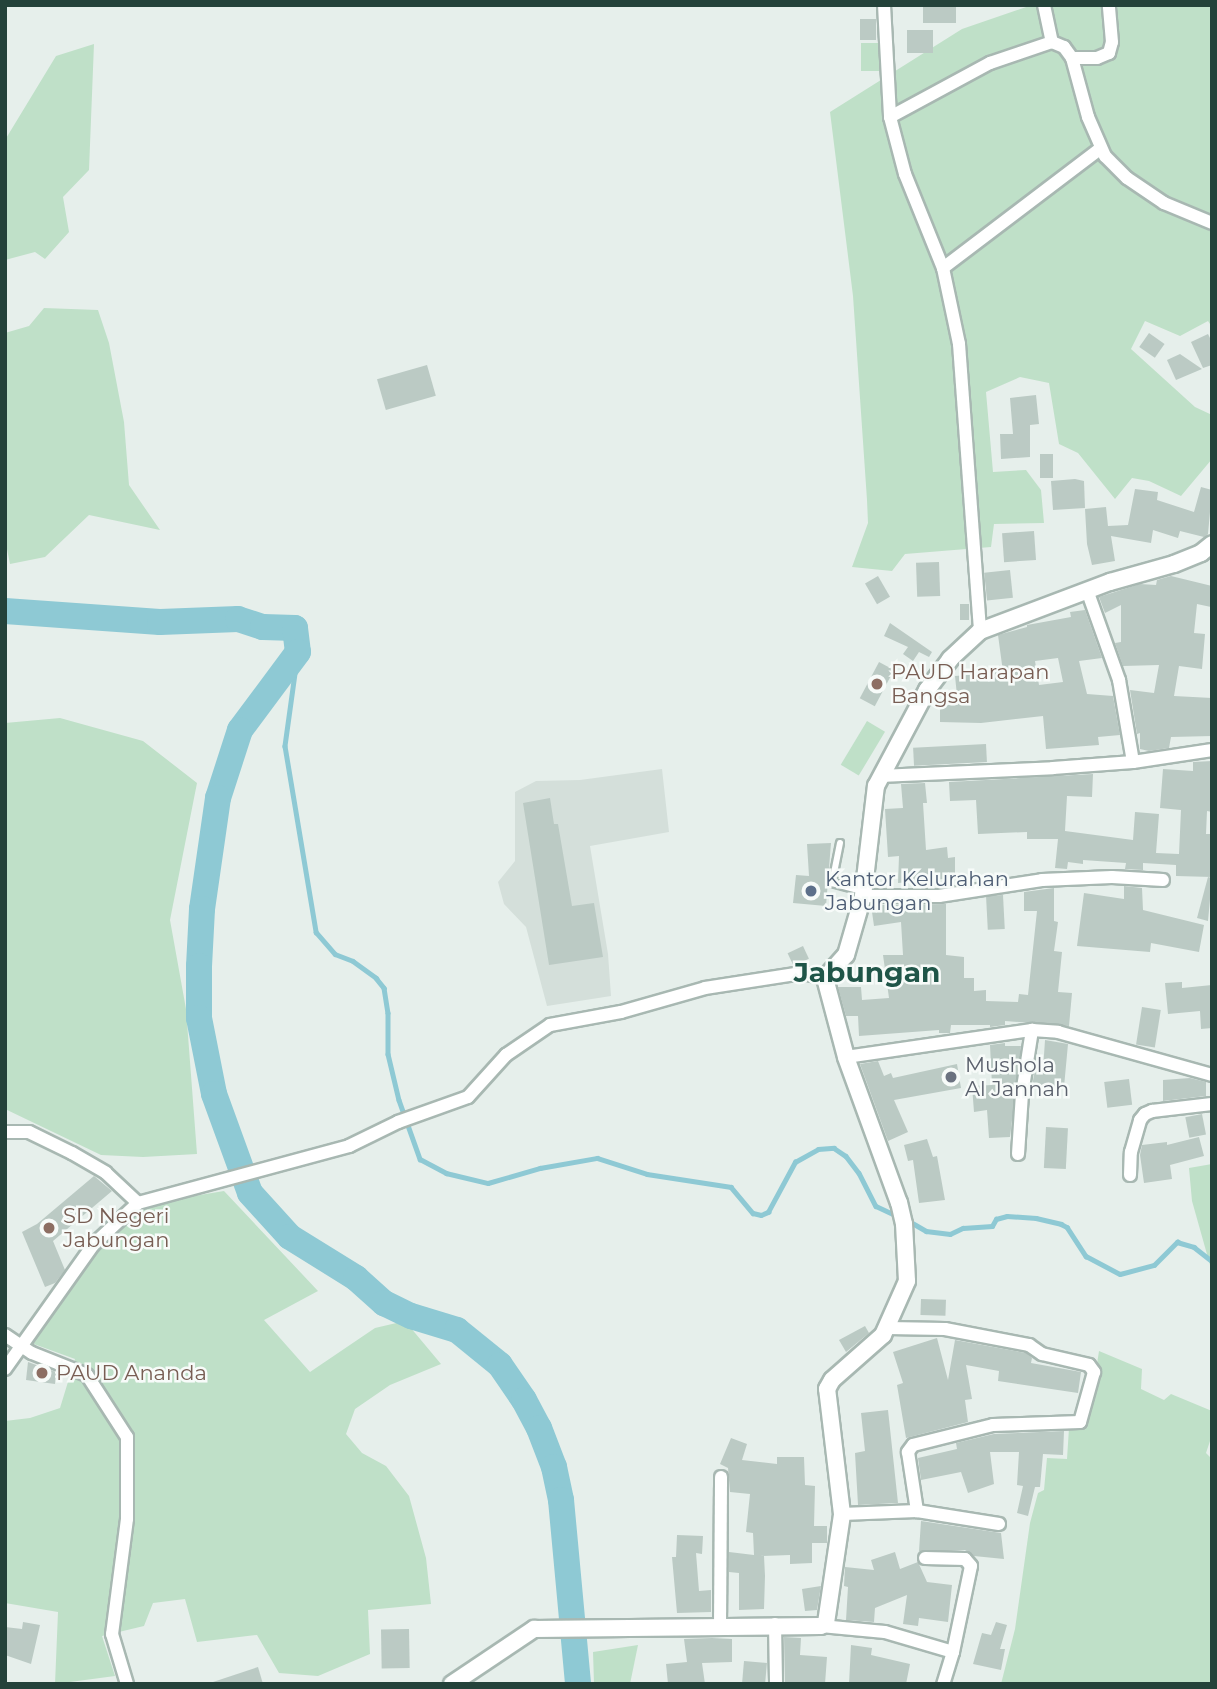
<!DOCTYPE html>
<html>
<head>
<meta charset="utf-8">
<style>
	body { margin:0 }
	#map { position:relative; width:1217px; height:1689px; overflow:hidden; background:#e6efeb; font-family:Montserrat,sans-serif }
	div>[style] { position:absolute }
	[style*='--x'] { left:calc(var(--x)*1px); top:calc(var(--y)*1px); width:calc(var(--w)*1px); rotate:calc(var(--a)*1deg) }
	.built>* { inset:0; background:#d4dfda }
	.green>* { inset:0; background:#bfe0c8; transform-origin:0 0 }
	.stream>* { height:4.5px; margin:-2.25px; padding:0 2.25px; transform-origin:2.25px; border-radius:2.25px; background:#8ec9d4 }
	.river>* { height:26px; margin:-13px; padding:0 13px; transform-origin:13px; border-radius:13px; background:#8ec9d4 }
	.building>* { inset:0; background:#bbcac4; transform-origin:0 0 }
	.roads { filter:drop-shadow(2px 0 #a8b8b2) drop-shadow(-2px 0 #a8b8b2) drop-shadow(0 2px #a8b8b2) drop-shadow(0 -2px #a8b8b2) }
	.service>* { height:6px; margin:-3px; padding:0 3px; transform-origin:3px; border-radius:3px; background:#fff }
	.minor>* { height:12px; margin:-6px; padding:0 6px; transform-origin:6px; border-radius:6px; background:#fff }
	.tertiary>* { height:16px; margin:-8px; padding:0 8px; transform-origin:8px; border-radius:8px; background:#fff }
	.dots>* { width:19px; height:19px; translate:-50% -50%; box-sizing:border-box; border:4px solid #f7fbf9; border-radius:50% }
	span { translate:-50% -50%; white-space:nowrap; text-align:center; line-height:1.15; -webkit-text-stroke:5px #f7fbf9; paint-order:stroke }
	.education-label { font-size:21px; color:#785e54 }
	.left { translate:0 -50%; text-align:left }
	.service-label { font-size:21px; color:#4e5e75 }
	.worship-label { font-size:21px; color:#5b616d }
	.district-label { font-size:28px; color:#1f5548; font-weight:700 }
	.frame { position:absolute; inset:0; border:7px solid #24423a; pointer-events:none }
</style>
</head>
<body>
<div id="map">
	<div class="built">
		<i style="clip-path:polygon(662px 769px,669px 832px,590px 846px,608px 954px,611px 996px,547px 1006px,526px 927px,504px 904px,498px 882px,515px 861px,515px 792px,536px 781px,580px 780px)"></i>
	</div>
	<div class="green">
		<i style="clip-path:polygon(1032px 5px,1212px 5px,1212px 327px,1208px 321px,1180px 336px,1145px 321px,1131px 349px,1195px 407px,1212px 415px,1212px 459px,1181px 496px,1149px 481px,1132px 478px,1115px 499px,1078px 453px,1059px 444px,1049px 383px,1020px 377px,986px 392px,993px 472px,1026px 470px,1041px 490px,1044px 523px,994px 524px,991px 547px,905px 554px,892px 571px,852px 567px,868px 523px,867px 500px,853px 296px,830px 112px,962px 29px)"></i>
		<i style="left:861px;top:43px;width:18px;height:28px"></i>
		<i style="clip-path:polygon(94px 44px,89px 170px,63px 197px,69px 232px,45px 259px,35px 252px,5px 260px,5px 140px,56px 56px)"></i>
		<i style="clip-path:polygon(44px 308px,98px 310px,109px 343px,124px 422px,129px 485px,160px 530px,89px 515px,45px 557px,10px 564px,5px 539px,5px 333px,29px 326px)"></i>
		<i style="clip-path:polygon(60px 718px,143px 741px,197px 783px,170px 920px,186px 1009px,197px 1154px,143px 1157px,101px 1155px,5px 1109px,5px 723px)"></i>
		<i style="left:867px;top:721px;width:21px;height:51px;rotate:31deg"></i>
		<i style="clip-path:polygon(1212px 1164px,1212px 1272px,1192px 1201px,1189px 1168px)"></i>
		<i style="clip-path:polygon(224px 1191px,318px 1291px,264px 1320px,310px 1372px,375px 1328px,405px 1321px,441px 1364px,390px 1385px,355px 1409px,346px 1434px,362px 1453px,386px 1466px,409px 1496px,426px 1558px,431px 1604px,368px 1610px,370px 1654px,318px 1676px,279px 1673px,257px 1635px,197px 1642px,185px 1599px,153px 1603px,144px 1626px,102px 1636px,115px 1676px,55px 1684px,58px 1612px,5px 1603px,5px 1421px,30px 1418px,60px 1408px,75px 1359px,31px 1343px,96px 1254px,140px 1205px)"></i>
		<i style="clip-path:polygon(1099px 1351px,1142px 1369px,1141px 1389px,1164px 1400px,1171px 1394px,1212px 1411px,1212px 1435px,1206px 1453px,1212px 1459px,1212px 1684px,1001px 1684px,1015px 1629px,1030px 1523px,1038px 1493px,1044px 1490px,1047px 1458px,1067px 1459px,1069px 1428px,1087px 1428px)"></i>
		<i style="clip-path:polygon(638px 1645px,630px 1684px,594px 1684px,593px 1652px)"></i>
	</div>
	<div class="stream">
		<i style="--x:298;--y:652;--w:95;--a:97.9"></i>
		<i style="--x:285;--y:746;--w:189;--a:80.5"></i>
		<i style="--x:316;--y:932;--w:29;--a:49"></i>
		<i style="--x:335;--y:954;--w:19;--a:21"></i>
		<i style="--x:353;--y:961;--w:29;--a:36"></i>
		<i style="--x:376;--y:978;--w:13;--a:51"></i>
		<i style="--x:384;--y:988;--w:25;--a:81"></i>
		<i style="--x:388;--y:1013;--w:41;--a:90"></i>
		<i style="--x:388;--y:1054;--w:47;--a:76.6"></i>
		<i style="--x:399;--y:1100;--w:63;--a:70.4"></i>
		<i style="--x:420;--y:1159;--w:30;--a:28"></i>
		<i style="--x:446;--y:1173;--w:43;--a:13.4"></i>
		<i style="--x:488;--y:1183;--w:54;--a:-16.1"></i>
		<i style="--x:540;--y:1168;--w:58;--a:-10"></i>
		<i style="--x:597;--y:1158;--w:52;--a:17.7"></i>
		<i style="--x:647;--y:1174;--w:85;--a:8.8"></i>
		<i style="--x:731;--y:1187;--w:34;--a:50"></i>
		<i style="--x:753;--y:1213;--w:8;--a:14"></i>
		<i style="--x:761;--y:1215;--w:8;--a:-23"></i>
		<i style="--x:768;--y:1212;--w:57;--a:-61.6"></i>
		<i style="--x:795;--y:1162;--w:26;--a:-29"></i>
		<i style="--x:818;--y:1149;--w:16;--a:-4"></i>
		<i style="--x:834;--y:1148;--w:14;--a:34"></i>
		<i style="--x:846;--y:1156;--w:21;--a:53"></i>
		<i style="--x:859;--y:1173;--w:37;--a:63"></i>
		<i style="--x:876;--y:1206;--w:23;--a:25"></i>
		<i style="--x:909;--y:1221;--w:20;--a:30"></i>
		<i style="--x:926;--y:1231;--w:24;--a:7"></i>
		<i style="--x:950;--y:1234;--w:14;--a:-25"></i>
		<i style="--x:963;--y:1228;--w:29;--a:-4"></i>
		<i style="--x:992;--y:1226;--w:8;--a:-60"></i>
		<i style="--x:996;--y:1219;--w:11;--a:-15"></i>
		<i style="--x:1007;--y:1216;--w:29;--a:4"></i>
		<i style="--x:1036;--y:1218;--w:26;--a:13"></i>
		<i style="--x:1061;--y:1224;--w:7;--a:27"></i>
		<i style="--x:1067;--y:1227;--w:35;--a:57"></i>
		<i style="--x:1086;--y:1256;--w:38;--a:28"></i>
		<i style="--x:1120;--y:1274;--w:35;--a:-15"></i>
		<i style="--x:1154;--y:1265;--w:33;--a:-45"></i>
		<i style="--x:1177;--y:1242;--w:18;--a:16"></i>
		<i style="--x:1194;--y:1247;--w:23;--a:38"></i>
	</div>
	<div class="river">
		<i style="--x:5;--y:611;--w:155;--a:4.1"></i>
		<i style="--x:160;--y:622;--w:78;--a:-2.2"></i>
		<i style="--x:238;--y:619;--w:26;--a:18"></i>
		<i style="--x:263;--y:627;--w:32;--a:2"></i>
		<i style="--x:295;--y:628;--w:24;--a:83"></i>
		<i style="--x:298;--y:652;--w:97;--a:126.6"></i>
		<i style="--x:240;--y:730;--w:71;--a:107.9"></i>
		<i style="--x:218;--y:798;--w:112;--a:98.2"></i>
		<i style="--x:202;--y:909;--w:57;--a:93"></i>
		<i style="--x:199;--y:966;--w:52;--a:90"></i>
		<i style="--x:199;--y:1018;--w:77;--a:78.8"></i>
		<i style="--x:214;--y:1094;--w:105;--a:70"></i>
		<i style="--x:250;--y:1193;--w:59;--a:47.7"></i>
		<i style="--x:290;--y:1237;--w:78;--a:31.8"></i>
		<i style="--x:356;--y:1278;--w:38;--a:42"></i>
		<i style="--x:384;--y:1303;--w:30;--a:26"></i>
		<i style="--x:411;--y:1316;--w:48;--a:16.9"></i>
		<i style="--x:457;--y:1330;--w:55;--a:39.1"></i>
		<i style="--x:500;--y:1365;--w:42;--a:55.6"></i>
		<i style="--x:524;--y:1400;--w:32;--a:62"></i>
		<i style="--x:539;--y:1428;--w:42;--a:69"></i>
		<i style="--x:554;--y:1467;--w:34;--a:78"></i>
		<i style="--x:561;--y:1500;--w:185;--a:84.7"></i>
	</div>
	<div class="building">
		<i style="left:923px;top:5px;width:33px;height:18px"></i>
		<i style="left:860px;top:19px;width:16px;height:21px"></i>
		<i style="left:907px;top:30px;width:26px;height:23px"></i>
		<i style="left:1149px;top:333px;width:19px;height:17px;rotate:35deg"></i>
		<i style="clip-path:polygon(1208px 334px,1212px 342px,1212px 365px,1203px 368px,1191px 342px)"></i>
		<i style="clip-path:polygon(1180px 354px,1202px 369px,1176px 380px,1167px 360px)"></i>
		<i style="left:427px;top:365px;width:32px;height:52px;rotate:74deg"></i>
		<i style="clip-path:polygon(1036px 395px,1039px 424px,1030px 425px,1030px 457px,1001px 459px,1000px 434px,1013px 434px,1010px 398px)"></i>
		<i style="left:1040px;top:454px;width:13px;height:24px"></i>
		<i style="clip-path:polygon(1075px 479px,1084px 481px,1085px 508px,1053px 510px,1051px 481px)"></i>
		<i style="clip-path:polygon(1201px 487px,1212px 490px,1208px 534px,1204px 537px,1180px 531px,1178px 538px,1153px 530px,1151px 543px,1111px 536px,1115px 561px,1092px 565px,1087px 544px,1085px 509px,1106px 507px,1108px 526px,1128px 525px,1135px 489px,1158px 492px,1157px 500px,1194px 512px)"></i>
		<i style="left:1034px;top:531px;width:29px;height:32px;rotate:86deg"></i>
		<i style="left:939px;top:562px;width:34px;height:23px;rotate:88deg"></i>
		<i style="left:1010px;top:570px;width:28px;height:26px;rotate:84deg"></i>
		<i style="left:878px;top:576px;width:24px;height:15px;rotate:60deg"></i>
		<i style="clip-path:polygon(1171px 576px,1212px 586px,1211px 607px,1197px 604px,1194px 633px,1205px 634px,1202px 669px,1179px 666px,1174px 696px,1212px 698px,1212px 736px,1171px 737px,1169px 748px,1149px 751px,1140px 749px,1140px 733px,1137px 734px,1130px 690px,1154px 693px,1159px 665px,1123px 666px,1115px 643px,1121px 642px,1121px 605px,1105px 613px,1099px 597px,1140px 584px,1156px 585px,1157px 580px)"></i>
		<i style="left:960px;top:604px;width:9px;height:16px"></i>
		<i style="clip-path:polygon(evenodd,1085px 610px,1102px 658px,1079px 661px,1087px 694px,1113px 696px,1120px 735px,1098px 737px,1099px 745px,1046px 749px,1043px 716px,981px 723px,940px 722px,940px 705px,958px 705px,955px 676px,1003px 672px,998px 635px,1027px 627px,1027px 625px,1071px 617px,1070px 612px,1085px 610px,1058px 658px,1063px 682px,1039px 685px,1035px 661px,1058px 658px)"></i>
		<i style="clip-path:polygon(890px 623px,932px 652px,929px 657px,919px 652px,913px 661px,903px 654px,908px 647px,884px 636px)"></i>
		<i style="left:879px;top:662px;width:17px;height:41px;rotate:28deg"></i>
		<i style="left:986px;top:744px;width:18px;height:73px;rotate:87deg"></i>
		<i style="clip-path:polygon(1212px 761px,1212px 812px,1207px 811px,1206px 834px,1212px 834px,1212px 877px,1176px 876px,1176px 865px,1143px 863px,1143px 870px,1125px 869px,1126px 863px,1083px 860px,1083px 864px,1068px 862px,1067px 869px,1055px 868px,1058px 839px,1027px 839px,1027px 832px,978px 834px,976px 800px,950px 801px,949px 782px,1093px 774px,1092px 797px,1067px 796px,1065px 831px,1133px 840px,1135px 812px,1159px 814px,1156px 853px,1179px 854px,1181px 810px,1160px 808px,1163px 769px,1193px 771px,1193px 762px)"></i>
		<i style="clip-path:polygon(925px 783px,927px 803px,923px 803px,926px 850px,947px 847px,948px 858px,955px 857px,955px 878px,898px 883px,899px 856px,888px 857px,885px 809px,903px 808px,901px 784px)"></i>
		<i style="clip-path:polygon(550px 798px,554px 824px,558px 824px,572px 906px,594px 903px,603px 957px,549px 965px,523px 803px)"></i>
		<i style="clip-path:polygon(831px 843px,826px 906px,793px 903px,796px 875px,809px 876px,807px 844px)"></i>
		<i style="clip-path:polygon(1208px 877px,1212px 878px,1208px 921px,1197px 918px)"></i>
		<i style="clip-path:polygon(1124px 886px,1142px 888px,1143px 910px,1204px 925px,1199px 952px,1151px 943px,1150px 952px,1077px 946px,1084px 893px,1124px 899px)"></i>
		<i style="clip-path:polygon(1054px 888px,1054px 921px,1058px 922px,1054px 951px,1062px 952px,1058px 992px,1072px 993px,1069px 1026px,1005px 1021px,1005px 1025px,990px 1027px,990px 1025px,951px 1025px,950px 1033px,939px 1033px,939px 1030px,859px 1036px,858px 1016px,846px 1016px,838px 987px,861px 987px,862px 1000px,889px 998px,883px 955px,903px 955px,901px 922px,874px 926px,871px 905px,946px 904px,946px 955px,964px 957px,964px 978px,974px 978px,974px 991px,986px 990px,986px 1001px,1018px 1002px,1019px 994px,1028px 995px,1037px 911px,1024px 911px,1024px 892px)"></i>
		<i style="left:1003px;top:895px;width:34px;height:17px;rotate:87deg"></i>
		<i style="left:803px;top:946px;width:14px;height:17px;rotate:65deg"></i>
		<i style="clip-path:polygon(1182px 982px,1182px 988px,1212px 985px,1212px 1028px,1201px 1029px,1200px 1011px,1168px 1014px,1165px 983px)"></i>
		<i style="left:1142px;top:1007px;width:19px;height:38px;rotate:9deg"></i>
		<i style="clip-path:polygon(1045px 1040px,1068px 1044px,1064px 1087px,1032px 1086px,1035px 1070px,1043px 1070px)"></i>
		<i style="clip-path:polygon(1005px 1043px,1005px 1046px,1021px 1046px,1010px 1137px,989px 1138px,987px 1110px,974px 1112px,972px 1086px,992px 1085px,990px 1045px)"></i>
		<i style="clip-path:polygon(878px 1061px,884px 1076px,891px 1073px,893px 1078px,957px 1064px,961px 1088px,894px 1100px,908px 1132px,888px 1141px,860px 1064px)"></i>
		<i style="clip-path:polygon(1190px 1078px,1206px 1082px,1206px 1096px,1163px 1101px,1163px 1080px)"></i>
		<i style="left:1129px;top:1079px;width:26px;height:25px;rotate:83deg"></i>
		<i style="left:1202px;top:1114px;width:21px;height:17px;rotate:79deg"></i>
		<i style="left:1046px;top:1127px;width:22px;height:41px;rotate:3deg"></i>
		<i style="clip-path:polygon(1199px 1137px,1204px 1156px,1170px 1165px,1172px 1179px,1144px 1183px,1140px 1155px,1142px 1145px,1167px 1142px,1167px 1145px)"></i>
		<i style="clip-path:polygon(927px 1139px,933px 1157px,937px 1156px,945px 1200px,919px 1203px,913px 1160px,908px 1161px,904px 1145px)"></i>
		<i style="clip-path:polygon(94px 1176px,112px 1191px,53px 1241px,65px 1270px,55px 1283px,45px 1287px,22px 1232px,37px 1224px)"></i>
		<i style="left:921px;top:1299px;width:25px;height:16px;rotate:2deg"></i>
		<i style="clip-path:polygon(865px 1326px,869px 1333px,846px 1352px,839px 1340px)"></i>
		<i style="clip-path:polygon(937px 1338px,948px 1380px,955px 1340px,1026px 1353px,1032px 1358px,1031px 1363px,1081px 1372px,1078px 1393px,998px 1381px,999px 1371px,966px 1365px,972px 1399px,965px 1400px,968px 1422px,906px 1438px,897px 1385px,903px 1383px,893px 1352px)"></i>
		<i style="clip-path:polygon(28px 1362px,56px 1372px,55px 1384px,26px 1380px)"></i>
		<i style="clip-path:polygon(888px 1410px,898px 1503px,858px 1505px,855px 1453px,865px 1451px,861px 1413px)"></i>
		<i style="clip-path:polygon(1064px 1431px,1063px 1455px,1043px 1454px,1040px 1487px,1035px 1487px,1028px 1516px,1017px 1513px,1023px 1486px,1017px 1485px,1019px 1452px,990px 1452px,994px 1484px,968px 1493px,961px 1472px,921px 1480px,918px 1458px,957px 1449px,956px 1443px,994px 1434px)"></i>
		<i style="clip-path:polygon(731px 1438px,747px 1444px,742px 1460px,777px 1464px,777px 1457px,804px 1457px,805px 1485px,815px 1486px,814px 1526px,827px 1526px,827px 1543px,812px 1543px,812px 1563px,790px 1564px,790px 1555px,760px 1556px,764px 1556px,765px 1576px,764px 1609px,739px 1610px,739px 1573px,729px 1572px,729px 1552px,754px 1555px,753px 1533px,746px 1532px,750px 1494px,730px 1492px,728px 1468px,720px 1464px)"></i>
		<i style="clip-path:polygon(921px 1521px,1001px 1533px,1004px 1559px,974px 1556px,965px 1550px,919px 1551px)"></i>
		<i style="clip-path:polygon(677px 1535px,703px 1536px,702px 1554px,696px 1553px,699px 1591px,711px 1590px,711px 1612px,677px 1613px,672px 1557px,676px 1557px)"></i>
		<i style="clip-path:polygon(895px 1552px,900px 1569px,918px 1562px,927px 1582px,952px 1585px,948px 1622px,919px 1618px,918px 1626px,903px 1624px,907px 1595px,875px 1608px,874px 1622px,846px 1620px,848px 1587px,844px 1586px,845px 1567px,874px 1570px,871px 1560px)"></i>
		<i style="clip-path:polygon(821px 1586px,817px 1610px,805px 1611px,802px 1589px)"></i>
		<i style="clip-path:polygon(23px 1622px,40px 1625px,31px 1664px,5px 1655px,5px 1627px,22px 1629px)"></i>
		<i style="clip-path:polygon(996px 1622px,1007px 1625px,1000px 1649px,1005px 1649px,1001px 1670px,973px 1664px,982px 1633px,991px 1635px)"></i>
		<i style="left:409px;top:1629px;width:39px;height:28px;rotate:89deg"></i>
		<i style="clip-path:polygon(784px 1637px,801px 1638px,800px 1655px,827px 1657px,825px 1684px,785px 1684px)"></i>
		<i style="clip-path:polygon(712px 1638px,732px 1639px,732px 1662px,702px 1663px,705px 1684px,668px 1684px,666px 1664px,687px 1662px,684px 1639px)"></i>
		<i style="clip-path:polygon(851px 1645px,872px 1648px,871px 1655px,910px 1664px,906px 1684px,849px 1684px)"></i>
		<i style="left:744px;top:1661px;width:23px;height:23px;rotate:5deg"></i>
		<i style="clip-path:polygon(258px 1667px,263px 1684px,214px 1684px,213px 1682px)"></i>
	</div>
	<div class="roads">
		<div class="service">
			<i style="--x:840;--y:843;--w:41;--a:101.3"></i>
			<i style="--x:832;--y:883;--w:31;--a:15"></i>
		</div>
		<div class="minor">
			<i style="--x:884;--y:5;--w:112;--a:86.9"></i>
			<i style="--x:890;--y:117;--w:59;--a:75.3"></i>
			<i style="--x:905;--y:174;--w:101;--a:68"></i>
			<i style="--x:943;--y:268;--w:78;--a:78.1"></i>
			<i style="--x:959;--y:344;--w:288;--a:85.8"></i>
			<i style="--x:1044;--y:5;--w:38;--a:78"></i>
			<i style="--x:1072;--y:58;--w:25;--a:0"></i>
			<i style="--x:1097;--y:58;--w:13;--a:-23"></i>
			<i style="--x:1109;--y:53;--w:11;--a:-75"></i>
			<i style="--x:1112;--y:42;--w:37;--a:-95"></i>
			<i style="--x:890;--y:117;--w:114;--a:-28.4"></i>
			<i style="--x:990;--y:63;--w:65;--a:-18.7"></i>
			<i style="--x:1052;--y:42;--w:13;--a:23"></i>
			<i style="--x:1064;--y:47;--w:14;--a:54"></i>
			<i style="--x:1072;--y:58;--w:61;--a:74.8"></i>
			<i style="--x:1088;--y:117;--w:43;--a:66.4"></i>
			<i style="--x:1105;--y:156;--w:31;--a:45"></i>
			<i style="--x:1127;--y:178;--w:45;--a:34"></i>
			<i style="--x:1164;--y:203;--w:52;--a:22.6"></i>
			<i style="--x:943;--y:268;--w:197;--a:-37.2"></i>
			<i style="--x:1087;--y:590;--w:96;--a:70.4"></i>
			<i style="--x:1119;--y:680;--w:83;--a:80.3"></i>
			<i style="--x:880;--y:776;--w:173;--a:-2.6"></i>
			<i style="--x:1053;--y:768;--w:80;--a:-4.3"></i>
			<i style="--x:1133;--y:762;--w:80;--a:-8.6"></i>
			<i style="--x:863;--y:896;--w:76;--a:0"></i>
			<i style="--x:939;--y:896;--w:104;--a:-8.8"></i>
			<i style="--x:1042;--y:880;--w:70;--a:-2.5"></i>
			<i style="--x:1112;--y:877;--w:51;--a:3.4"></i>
			<i style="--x:846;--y:1057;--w:188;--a:-8.3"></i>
			<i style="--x:1032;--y:1030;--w:26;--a:4"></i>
			<i style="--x:1058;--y:1032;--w:160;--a:15.6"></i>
			<i style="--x:5;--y:1132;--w:24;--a:0"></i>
			<i style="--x:29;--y:1132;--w:48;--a:26"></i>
			<i style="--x:72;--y:1153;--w:39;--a:30"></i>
			<i style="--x:106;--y:1173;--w:44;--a:43.2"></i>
			<i style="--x:1018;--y:1154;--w:60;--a:-86.2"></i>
			<i style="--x:1022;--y:1094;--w:65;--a:-81.1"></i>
			<i style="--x:1130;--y:1175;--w:23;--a:-88"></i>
			<i style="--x:1131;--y:1152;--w:33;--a:-74"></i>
			<i style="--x:1140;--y:1120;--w:8;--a:-50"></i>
			<i style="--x:1145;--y:1114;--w:8;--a:-23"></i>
			<i style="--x:1152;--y:1111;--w:60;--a:-6.7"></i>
			<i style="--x:888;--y:1328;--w:57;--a:1"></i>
			<i style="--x:945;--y:1329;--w:86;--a:10.8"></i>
			<i style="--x:1029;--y:1345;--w:16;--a:35"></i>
			<i style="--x:1042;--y:1354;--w:48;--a:13.2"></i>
			<i style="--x:1089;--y:1365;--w:9;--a:54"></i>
			<i style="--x:1094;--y:1372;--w:52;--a:105.6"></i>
			<i style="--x:1080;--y:1422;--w:87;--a:178"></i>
			<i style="--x:993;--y:1425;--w:82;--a:166"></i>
			<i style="--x:913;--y:1445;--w:9;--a:126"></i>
			<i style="--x:908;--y:1452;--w:60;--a:81.3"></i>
			<i style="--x:5;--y:1335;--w:32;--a:34"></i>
			<i style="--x:32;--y:1353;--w:59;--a:21.8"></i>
			<i style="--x:87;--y:1375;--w:74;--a:57.2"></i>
			<i style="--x:127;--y:1437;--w:82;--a:90"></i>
			<i style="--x:127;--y:1519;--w:116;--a:97.4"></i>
			<i style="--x:112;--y:1634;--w:52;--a:73.3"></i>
			<i style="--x:5;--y:1369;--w:152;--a:-54.6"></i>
			<i style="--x:93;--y:1245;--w:62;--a:-43"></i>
			<i style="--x:138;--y:1203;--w:219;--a:-15.1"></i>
			<i style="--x:349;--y:1146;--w:55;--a:-26.1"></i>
			<i style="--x:398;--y:1122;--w:74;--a:-19.7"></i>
			<i style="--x:468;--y:1097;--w:57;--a:-47.9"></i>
			<i style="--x:506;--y:1055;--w:53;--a:-34.3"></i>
			<i style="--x:550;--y:1025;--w:72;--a:-10.4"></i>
			<i style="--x:621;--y:1012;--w:87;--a:-15.9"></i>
			<i style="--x:705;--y:988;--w:98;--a:-8.8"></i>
			<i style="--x:802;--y:973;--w:24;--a:12"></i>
			<i style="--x:842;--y:1514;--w:75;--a:-2.3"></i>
			<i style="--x:917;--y:1511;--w:83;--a:9"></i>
			<i style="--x:925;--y:1558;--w:40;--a:1.4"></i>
			<i style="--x:965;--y:1559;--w:9;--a:49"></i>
			<i style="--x:971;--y:1566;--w:88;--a:101.8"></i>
			<i style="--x:953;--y:1652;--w:34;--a:107"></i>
			<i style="--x:775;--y:1624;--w:60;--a:89"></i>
			<i style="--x:720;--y:1626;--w:149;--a:-89.6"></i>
			<i style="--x:821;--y:1626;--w:64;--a:5.4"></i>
			<i style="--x:885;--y:1632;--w:71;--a:16.4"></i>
		</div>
		<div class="tertiary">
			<i style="--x:452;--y:1684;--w:99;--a:-33.9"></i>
			<i style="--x:534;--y:1629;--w:287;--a:-0.6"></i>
			<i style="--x:821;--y:1626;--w:6;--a:-31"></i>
			<i style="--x:826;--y:1623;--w:110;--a:-81.6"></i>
			<i style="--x:842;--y:1514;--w:126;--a:-96.8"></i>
			<i style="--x:827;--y:1389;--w:10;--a:-61"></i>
			<i style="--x:832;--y:1380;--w:68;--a:-41.4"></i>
			<i style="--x:883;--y:1335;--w:59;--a:-66"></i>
			<i style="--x:907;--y:1281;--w:57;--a:-93"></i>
			<i style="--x:904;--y:1224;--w:22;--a:-103"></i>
			<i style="--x:899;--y:1203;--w:155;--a:-110"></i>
			<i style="--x:846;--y:1057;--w:82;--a:-104.9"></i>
			<i style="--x:825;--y:978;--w:31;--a:-48"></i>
			<i style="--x:846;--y:955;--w:61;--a:-73.9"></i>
			<i style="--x:863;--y:896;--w:111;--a:-83.3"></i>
			<i style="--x:876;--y:786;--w:109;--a:-62"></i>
			<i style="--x:927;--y:690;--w:39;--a:-53"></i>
			<i style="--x:950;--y:659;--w:41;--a:-43"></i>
			<i style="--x:980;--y:631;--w:139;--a:-20.7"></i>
			<i style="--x:1110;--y:582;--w:66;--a:-15.7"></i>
			<i style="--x:1174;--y:564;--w:29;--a:-22"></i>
			<i style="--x:1201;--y:553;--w:14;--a:-39"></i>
		</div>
	</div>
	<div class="dots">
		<i style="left:877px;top:684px;background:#8d6e63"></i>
		<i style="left:811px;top:891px;background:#5c6f8a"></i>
		<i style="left:951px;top:1077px;background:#6b7280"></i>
		<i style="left:49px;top:1228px;background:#8d6e63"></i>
		<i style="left:42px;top:1373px;background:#8d6e63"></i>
	</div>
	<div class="education-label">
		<span class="left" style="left:891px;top:684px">PAUD Harapan<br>Bangsa</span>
		<span class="left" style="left:63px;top:1228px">SD Negeri<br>Jabungan</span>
		<span class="left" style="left:56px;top:1373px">PAUD Ananda</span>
	</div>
	<div class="service-label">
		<span class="left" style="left:825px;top:891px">Kantor Kelurahan<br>Jabungan</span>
	</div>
	<div class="worship-label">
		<span class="left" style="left:965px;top:1077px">Mushola<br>Al Jannah</span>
	</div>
	<div class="district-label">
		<span style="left:867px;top:972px">Jabungan</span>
	</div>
	<div class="frame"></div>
</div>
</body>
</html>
